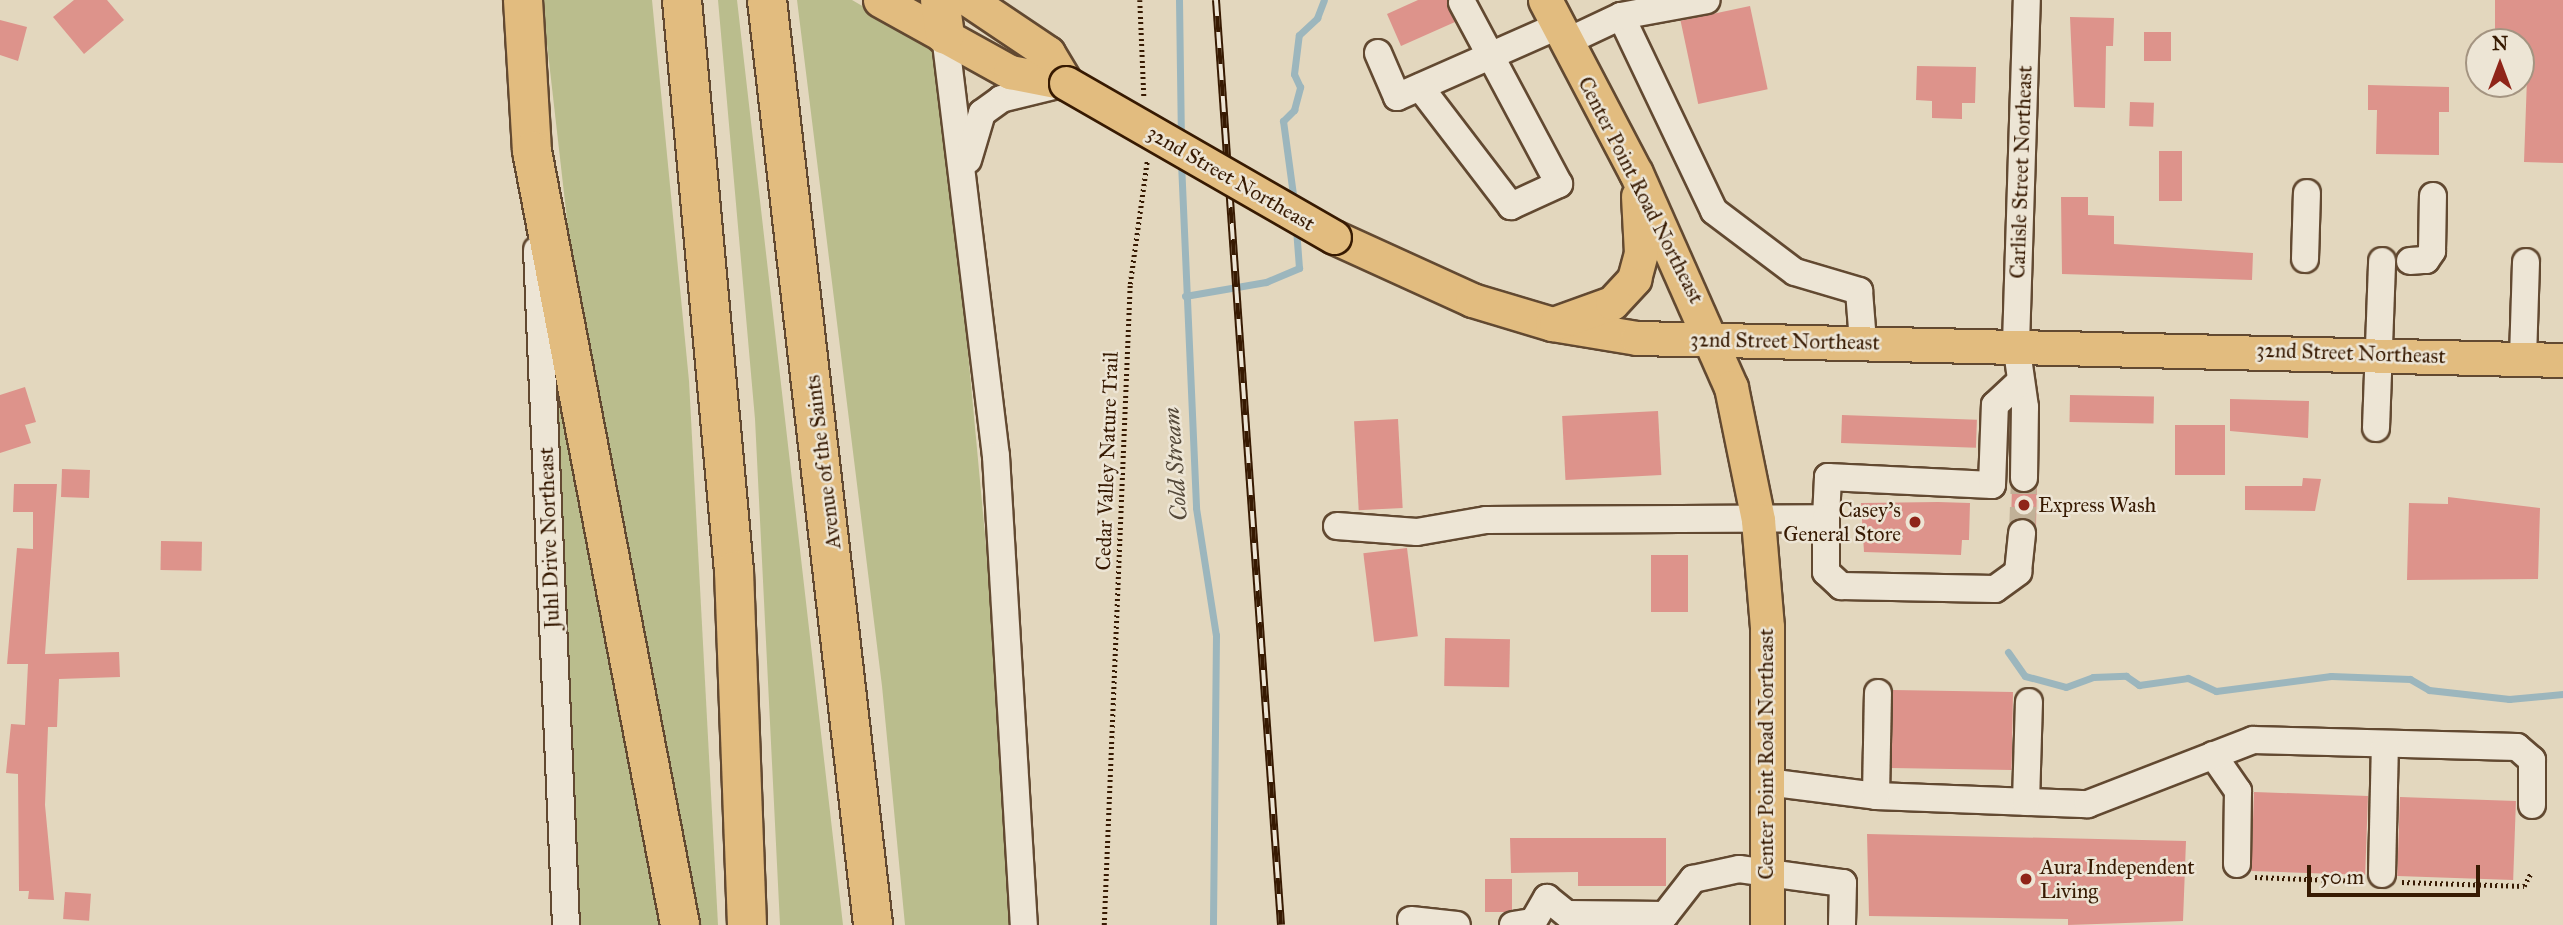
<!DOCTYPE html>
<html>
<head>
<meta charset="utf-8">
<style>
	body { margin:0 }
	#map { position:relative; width:2563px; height:925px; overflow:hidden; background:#e3d7be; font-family:"IM FELL Great Primer",serif }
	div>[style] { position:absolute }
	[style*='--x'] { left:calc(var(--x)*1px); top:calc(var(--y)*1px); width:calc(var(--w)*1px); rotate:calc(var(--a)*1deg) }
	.green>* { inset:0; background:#babd8d }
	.stream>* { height:7px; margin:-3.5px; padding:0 3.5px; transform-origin:3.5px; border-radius:3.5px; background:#9cb6bd }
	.building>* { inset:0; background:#dd938b; transform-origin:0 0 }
	.minor-tunnel>* { height:26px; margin-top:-13px; transform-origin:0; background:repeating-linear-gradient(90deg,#c1b198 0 26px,transparent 0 39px) }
	.path>* { height:4.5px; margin-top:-2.25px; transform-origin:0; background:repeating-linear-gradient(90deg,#371a02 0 2px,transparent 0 5.5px) }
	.roads { filter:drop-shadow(2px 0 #624931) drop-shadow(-2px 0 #624931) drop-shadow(0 2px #624931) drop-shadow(0 -2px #624931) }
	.minor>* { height:26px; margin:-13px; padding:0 13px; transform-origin:13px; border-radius:13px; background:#ede5d5 }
	.major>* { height:33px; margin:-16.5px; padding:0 16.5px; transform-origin:16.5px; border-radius:16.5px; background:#e2bc7f }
	.highway>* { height:38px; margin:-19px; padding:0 19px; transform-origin:19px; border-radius:19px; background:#e2bc7f }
	.rail>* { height:8px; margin-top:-4px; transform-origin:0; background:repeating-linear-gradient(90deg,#ede5d5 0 16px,#371a02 0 32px); box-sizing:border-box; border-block:2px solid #371a02 }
	.bridges { filter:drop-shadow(2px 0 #371a02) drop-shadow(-2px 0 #371a02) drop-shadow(0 2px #371a02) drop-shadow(0 -2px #371a02) }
	.major-bridge>* { height:33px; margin:-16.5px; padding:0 16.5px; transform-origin:16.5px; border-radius:16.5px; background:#e2bc7f }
	.dots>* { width:19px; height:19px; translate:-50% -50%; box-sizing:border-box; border:4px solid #ede5d5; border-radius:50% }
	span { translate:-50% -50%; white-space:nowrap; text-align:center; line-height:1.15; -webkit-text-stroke:5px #ede5d5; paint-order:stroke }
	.street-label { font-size:21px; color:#371a02 }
	.poi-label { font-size:21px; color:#371a02 }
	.left { translate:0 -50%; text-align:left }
	.right { translate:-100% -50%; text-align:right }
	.water-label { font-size:23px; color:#55493a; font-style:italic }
	.north { position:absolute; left:2465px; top:28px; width:70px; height:70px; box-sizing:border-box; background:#ede5d5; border:2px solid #a49481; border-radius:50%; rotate:0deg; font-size:19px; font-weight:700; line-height:28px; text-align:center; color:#371a02 }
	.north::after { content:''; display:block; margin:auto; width:24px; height:32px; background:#8f2418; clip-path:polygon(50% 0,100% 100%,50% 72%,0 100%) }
	.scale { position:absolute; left:2307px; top:865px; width:173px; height:32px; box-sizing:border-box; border:4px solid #371a02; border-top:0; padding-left:9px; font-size:21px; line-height:24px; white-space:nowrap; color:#371a02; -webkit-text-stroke:5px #ede5d5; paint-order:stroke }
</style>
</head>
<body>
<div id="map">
	<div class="green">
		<i style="clip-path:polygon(542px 0,652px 0,689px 381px,718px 925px,698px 925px,601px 425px,569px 237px)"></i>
		<i style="clip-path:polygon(718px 0,737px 0,843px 925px,780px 925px,755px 419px)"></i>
		<i style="clip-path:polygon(797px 0,852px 0,940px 51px,996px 653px,1010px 925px,905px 925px,882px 686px)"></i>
		<i style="clip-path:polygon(556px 343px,667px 925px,580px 925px,554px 423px)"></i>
	</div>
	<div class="stream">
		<i style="--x:1179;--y:0;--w:139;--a:89.2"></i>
		<i style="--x:1181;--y:162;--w:346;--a:87.5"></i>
		<i style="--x:1196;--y:508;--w:129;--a:81.1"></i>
		<i style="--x:1216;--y:635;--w:290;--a:90.6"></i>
		<i style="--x:1294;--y:202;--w:82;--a:-97.7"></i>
		<i style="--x:1283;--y:121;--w:16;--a:-45"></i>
		<i style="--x:1294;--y:110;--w:24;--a:-75"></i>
		<i style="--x:1300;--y:87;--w:14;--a:-115"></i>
		<i style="--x:1294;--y:74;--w:39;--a:-83"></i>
		<i style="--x:1299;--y:35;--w:25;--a:-43"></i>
		<i style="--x:1317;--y:18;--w:19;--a:-69"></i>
		<i style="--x:1185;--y:296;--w:82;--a:-9.8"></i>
		<i style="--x:1266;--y:282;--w:36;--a:-23"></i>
		<i style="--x:1299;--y:268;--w:40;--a:-94.3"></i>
		<i style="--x:2008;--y:652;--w:29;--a:55"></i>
		<i style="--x:2025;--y:676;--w:42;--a:15"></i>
		<i style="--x:2066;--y:687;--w:29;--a:-20"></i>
		<i style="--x:2093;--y:677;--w:33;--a:-2"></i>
		<i style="--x:2126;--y:676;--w:16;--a:35"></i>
		<i style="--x:2139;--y:685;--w:49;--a:-8.1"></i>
		<i style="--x:2188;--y:678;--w:31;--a:25"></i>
		<i style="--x:2216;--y:691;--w:116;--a:-7.4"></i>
		<i style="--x:2331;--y:676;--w:79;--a:2.2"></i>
		<i style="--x:2410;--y:679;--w:22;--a:30"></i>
		<i style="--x:2429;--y:690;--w:81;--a:6.4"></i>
		<i style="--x:2509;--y:699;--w:54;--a:-5.3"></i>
	</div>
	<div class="building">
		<i style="clip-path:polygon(74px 0,107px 0,124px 20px,84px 54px,53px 17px)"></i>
		<i style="clip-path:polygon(1418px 0,1447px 0,1455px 22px,1401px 46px,1387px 14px)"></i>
		<i style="clip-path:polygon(2495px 0,2563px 0,2563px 163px,2524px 162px,2528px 50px,2521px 42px,2495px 42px)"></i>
		<i style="left:1750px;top:6px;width:85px;height:71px;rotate:78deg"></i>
		<i style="clip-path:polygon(2070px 17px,2114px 18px,2113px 46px,2106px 46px,2105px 108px,2074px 107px)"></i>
		<i style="clip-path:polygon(0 20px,27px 27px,18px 61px,0 55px)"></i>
		<i style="left:2144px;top:32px;width:27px;height:29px"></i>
		<i style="clip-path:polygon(1917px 66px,1976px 67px,1975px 103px,1962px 103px,1962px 119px,1932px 118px,1932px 101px,1916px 100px)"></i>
		<i style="clip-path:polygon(2368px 85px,2449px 87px,2449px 112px,2439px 112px,2439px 155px,2376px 154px,2377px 110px,2368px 110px)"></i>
		<i style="left:2130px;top:102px;width:24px;height:24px;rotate:2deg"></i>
		<i style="left:2159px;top:151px;width:23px;height:50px"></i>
		<i style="clip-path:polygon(2061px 197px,2088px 197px,2088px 215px,2114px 216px,2114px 244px,2253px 253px,2252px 280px,2062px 274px)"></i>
		<i style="clip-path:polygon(25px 387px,36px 422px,25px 425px,31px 443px,0 453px,0 395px)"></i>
		<i style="left:2070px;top:395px;width:84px;height:27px;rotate:1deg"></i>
		<i style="clip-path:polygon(2230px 399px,2309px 401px,2308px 438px,2230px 431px)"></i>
		<i style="left:1658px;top:411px;width:64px;height:96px;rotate:87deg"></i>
		<i style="left:1842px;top:415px;width:135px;height:28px;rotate:2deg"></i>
		<i style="left:1398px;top:419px;width:89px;height:44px;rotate:87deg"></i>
		<i style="left:2175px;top:425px;width:50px;height:50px"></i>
		<i style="left:62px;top:469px;width:28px;height:28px;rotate:2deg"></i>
		<i style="clip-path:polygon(2303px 478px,2321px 479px,2315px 511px,2245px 510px,2245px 486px,2302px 486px)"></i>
		<i style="clip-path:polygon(14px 484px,57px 484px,45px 654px,119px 652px,120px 677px,59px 679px,57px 727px,48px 727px,45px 805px,54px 900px,28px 899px,29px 891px,19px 891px,18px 774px,6px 773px,11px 724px,25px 725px,28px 664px,7px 664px,17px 548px,33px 549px,33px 512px,13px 512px)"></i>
		<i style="clip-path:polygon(2037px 486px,2036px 527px,2024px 517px,2011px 522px,2012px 487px,2024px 494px)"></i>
		<i style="clip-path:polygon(2448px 497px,2540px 508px,2538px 579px,2407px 580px,2409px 503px,2448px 504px)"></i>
		<i style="clip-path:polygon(1938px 502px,1970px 503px,1969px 540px,1962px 540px,1961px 555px,1864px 552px,1861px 503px)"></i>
		<i style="left:161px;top:541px;width:41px;height:29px;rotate:1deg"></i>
		<i style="left:1407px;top:548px;width:89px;height:44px;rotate:83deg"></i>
		<i style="left:1651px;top:555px;width:37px;height:57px"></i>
		<i style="left:1445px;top:638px;width:65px;height:48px;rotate:1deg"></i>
		<i style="left:1893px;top:690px;width:120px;height:78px;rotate:1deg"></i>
		<i style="left:2254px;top:792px;width:114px;height:79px;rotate:2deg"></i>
		<i style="left:2400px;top:797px;width:116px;height:79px;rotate:2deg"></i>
		<i style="clip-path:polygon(1867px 834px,2186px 841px,2183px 921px,2068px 925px,2068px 919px,1869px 916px)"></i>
		<i style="clip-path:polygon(1510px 838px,1666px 838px,1666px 886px,1578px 886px,1578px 872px,1511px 873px)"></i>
		<i style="left:1485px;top:879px;width:27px;height:33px"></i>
		<i style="left:65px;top:892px;width:26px;height:27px;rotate:4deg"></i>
	</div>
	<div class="minor-tunnel">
		<i style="--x:2022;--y:533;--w:55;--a:-87.9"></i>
	</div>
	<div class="path">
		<i style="--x:1140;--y:0;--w:96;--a:87.6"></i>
		<i style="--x:2255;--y:877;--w:107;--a:2.1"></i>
		<i style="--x:2402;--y:882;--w:122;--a:1.9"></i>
		<i style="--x:2524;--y:886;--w:15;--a:-62"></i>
		<i style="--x:1104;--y:925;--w:642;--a:-87.68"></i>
		<i style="--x:1130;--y:284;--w:124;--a:-82.1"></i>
	</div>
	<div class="roads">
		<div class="minor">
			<i style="--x:1621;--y:16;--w:216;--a:64.5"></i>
			<i style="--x:1714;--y:211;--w:101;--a:37"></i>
			<i style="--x:1795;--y:272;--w:67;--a:16.5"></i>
			<i style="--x:1859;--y:291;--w:51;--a:85.5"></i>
			<i style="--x:945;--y:35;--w:424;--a:83.1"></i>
			<i style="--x:996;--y:456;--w:470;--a:86.6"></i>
			<i style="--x:1566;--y:42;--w:61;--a:-25.3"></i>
			<i style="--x:1621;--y:16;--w:87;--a:-10.5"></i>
			<i style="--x:1378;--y:53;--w:48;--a:66.6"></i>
			<i style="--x:1397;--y:97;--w:176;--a:-23.8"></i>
			<i style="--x:1420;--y:87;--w:150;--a:52.6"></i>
			<i style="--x:1511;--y:206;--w:53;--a:-24.6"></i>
			<i style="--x:1559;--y:184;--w:206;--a:-118.1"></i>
			<i style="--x:968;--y:160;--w:49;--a:-73.4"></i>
			<i style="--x:982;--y:113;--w:24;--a:-36"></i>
			<i style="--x:1001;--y:99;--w:59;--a:-13.8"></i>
			<i style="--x:537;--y:250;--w:676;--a:87.54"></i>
			<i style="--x:2305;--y:259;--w:66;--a:-88.3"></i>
			<i style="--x:2410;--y:261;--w:16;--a:-4"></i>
			<i style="--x:2426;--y:260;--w:11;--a:-56"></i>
			<i style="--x:2432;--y:251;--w:55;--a:-89"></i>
			<i style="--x:2523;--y:358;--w:96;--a:-88.2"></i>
			<i style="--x:2376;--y:428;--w:167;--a:-87.9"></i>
			<i style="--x:2024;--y:478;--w:71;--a:-89.2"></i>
			<i style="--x:2025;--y:407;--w:64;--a:-98.1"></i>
			<i style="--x:2016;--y:344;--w:344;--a:-88.2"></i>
			<i style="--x:1826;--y:518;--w:41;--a:-87.2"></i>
			<i style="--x:1828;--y:477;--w:164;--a:2.8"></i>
			<i style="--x:1992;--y:485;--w:80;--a:-87.9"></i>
			<i style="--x:1995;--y:405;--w:33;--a:-43"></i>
			<i style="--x:1337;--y:526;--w:80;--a:4.3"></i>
			<i style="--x:1417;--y:532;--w:70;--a:-9.9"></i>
			<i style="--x:1486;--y:520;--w:340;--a:-0.3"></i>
			<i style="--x:1826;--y:518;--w:54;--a:90"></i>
			<i style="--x:1826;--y:572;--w:21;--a:43"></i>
			<i style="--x:1841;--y:586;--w:154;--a:1.1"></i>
			<i style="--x:1995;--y:589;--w:29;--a:-36"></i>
			<i style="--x:2018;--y:572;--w:39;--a:-84"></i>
			<i style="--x:2213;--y:755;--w:44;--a:55.2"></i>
			<i style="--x:2238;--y:791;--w:73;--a:90.8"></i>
			<i style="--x:1767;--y:782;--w:110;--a:7.3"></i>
			<i style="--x:1876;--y:796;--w:212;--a:2.2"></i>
			<i style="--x:2088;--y:804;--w:177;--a:-21.2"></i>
			<i style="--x:2253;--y:740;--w:264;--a:1.5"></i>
			<i style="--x:2517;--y:747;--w:20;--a:41"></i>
			<i style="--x:2532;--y:760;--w:45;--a:90"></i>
			<i style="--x:1876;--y:796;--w:103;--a:-88.9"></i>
			<i style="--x:2026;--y:802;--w:100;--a:-88.3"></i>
			<i style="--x:2382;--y:874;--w:130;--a:-88.7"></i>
			<i style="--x:1411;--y:920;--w:46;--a:6.2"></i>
			<i style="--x:1513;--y:925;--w:20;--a:-9"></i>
			<i style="--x:1533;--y:922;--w:28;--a:-60"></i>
			<i style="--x:1547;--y:898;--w:26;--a:39"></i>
			<i style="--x:1567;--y:914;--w:98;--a:0.6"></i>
			<i style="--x:1665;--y:915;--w:46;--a:-52.1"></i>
			<i style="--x:1693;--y:879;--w:47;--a:-12.3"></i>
			<i style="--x:1739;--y:869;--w:105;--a:7.7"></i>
			<i style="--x:1843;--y:883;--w:42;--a:91.4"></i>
		</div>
		<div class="major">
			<i style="--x:880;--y:0;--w:149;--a:29"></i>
			<i style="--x:1010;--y:72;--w:57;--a:11.1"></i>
			<i style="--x:1066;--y:83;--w:35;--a:-121"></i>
			<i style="--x:1048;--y:53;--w:95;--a:-146.1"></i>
			<i style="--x:1545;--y:0;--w:195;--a:62.3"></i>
			<i style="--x:1636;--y:173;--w:234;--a:66.1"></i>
			<i style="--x:1731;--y:387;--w:136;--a:78.5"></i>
			<i style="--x:1758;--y:520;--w:107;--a:85.2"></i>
			<i style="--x:1767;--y:627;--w:298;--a:90"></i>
			<i style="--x:1334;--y:237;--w:152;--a:24.5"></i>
			<i style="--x:1472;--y:300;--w:84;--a:16.7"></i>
			<i style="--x:1552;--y:324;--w:86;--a:9.4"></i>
			<i style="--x:1637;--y:338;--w:926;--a:1.36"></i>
			<i style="--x:1556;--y:323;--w:59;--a:-19.7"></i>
			<i style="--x:1612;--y:303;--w:33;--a:-47"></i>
			<i style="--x:1634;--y:279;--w:27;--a:-75"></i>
			<i style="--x:1641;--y:253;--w:57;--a:-93"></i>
		</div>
		<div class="highway">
			<i style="--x:523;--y:0;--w:151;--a:86.6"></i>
			<i style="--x:532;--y:151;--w:788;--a:79.17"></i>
			<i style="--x:682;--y:0;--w:573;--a:84.8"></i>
			<i style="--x:734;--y:571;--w:354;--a:87.9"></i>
			<i style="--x:767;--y:0;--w:931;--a:83.46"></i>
			<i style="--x:940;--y:0;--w:35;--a:82"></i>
		</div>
	</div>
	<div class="rail">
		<i style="--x:1216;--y:0;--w:927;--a:85.98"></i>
	</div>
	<div class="bridges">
		<div class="major-bridge">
			<i style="--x:1066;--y:83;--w:309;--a:29.9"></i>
		</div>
	</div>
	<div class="dots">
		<i style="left:2024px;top:505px;background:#8f2418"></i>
		<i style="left:1915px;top:522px;background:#8f2418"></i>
		<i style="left:2026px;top:879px;background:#8f2418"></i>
	</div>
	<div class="street-label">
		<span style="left:2021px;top:172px;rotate:-88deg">Carlisle Street Northeast</span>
		<span style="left:1231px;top:178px;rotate:30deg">32nd Street Northeast</span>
		<span style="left:1641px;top:190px;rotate:63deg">Center Point Road Northeast</span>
		<span style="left:1785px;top:341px;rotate:1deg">32nd Street Northeast</span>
		<span style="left:2351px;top:353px;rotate:2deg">32nd Street Northeast</span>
		<span style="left:1107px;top:461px;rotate:-88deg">Cedar Valley Nature Trail</span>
		<span style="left:823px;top:462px;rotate:-97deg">Avenue of the Saints</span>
		<span style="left:549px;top:538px;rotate:-92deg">Juhl Drive Northeast</span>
		<span style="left:1766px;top:754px;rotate:-90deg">Center Point Road Northeast</span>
	</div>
	<div class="poi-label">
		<span class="left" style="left:2038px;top:505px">Express Wash</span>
		<span class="right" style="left:1901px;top:522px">Casey's<br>General Store</span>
		<span class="left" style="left:2040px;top:879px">Aura Independent<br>Living</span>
	</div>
	<div class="water-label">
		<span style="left:1175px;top:464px;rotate:-94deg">Cold Stream</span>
	</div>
	<div class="north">N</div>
	<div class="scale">50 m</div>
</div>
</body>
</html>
